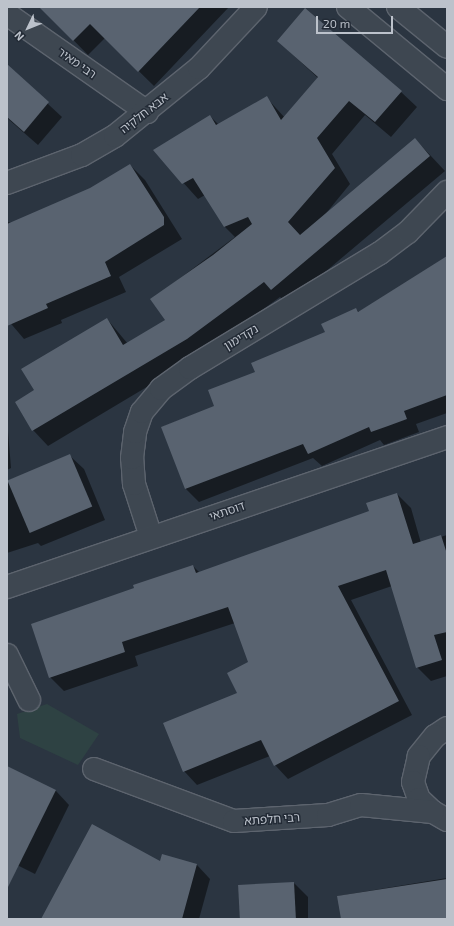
<!DOCTYPE html>
<html>
<head>
<meta charset="utf-8">
<style>
	body { margin:0 }
	#map { position:relative; width:454px; height:926px; overflow:hidden; background:#2b3541; font-family:"Exo 2","Noto Sans Hebrew",sans-serif }
	div>[style] { position:absolute }
	[style*='--x'] { left:calc(var(--x)*1px); top:calc(var(--y)*1px); width:calc(var(--w)*1px); rotate:calc(var(--a)*1deg) }
	.green>* { inset:0; background:#2e4243 }
	.shadow>* { inset:0; background:#0007 }
	.building>* { inset:0; background:#596370; transform-origin:0 0 }
	.roads { filter:drop-shadow(1px 0 #5d646e) drop-shadow(-1px 0 #5d646e) drop-shadow(0 1px #5d646e) drop-shadow(0 -1px #5d646e) }
	.minor>* { height:22px; margin:-11px; padding:0 11px; transform-origin:11px; border-radius:11px; background:#3e4751 }
	span { translate:-50% -50%; white-space:nowrap; text-align:center; line-height:1.15; -webkit-text-stroke:3px #232b36; paint-order:stroke }
	.street-label { font-size:12px; color:#bcc2cb }
	.frame { position:absolute; inset:0; border:8px solid #bcc2cb; pointer-events:none }
	.north { position:absolute; left:8px; top:8px; width:40px; height:40px; -webkit-text-stroke:3px #232b36; paint-order:stroke; rotate:227deg; font-size:11px; font-weight:700; line-height:16px; text-align:center; color:#bcc2cb }
	.north::after { content:''; display:block; margin:auto; width:14px; height:18px; background:#bcc2cb; clip-path:polygon(50% 0,100% 100%,50% 72%,0 100%) }
	.scale { position:absolute; left:316px; top:16px; width:77px; height:18px; box-sizing:border-box; border:2px solid #bcc2cb; border-top:0; padding-left:5px; font-size:12px; line-height:14px; white-space:nowrap; color:#bcc2cb; -webkit-text-stroke:3px #232b36; paint-order:stroke }
</style>
</head>
<body>
<div id="map">
	<div class="green">
		<i style="clip-path:polygon(47px 704px,99px 734px,78px 765px,20px 738px,17px 714px)"></i>
	</div>
	<div class="shadow">
		<i style="clip-path:polygon(41px 7px,229px 7px,154px 86px,105px 38px,88px 55px)"></i>
		<i style="clip-path:polygon(278px 41px,401px 92px,417px 107px,391px 137px,365px 115px,332px 154px,350px 184px,323px 217px,415px 139px,445px 171px,287px 304px,280px 297px,202px 354px,48px 446px,33px 430px,35px 391px,107px 319px,128px 344px,167px 320px,151px 300px,235px 237px,225px 227px,205px 195px,198px 199px,154px 150px,210px 116px,219px 125px,266px 97px,285px 118px,318px 78px)"></i>
		<i style="clip-path:polygon(7px 66px,62px 117px,38px 145px,7px 118px)"></i>
		<i style="clip-path:polygon(130px 165px,145px 180px,182px 239px,119px 277px,126px 292px,61px 320px,62px 323px,24px 339px,7px 319px,7px 222px,12px 223px,91px 189px)"></i>
		<i style="clip-path:polygon(447px 257px,447px 413px,416px 424px,419px 432px,384px 445px,380px 440px,322px 466px,313px 458px,199px 502px,186px 489px,162px 427px,216px 406px,256px 373px,326px 332px,356px 309px,359px 312px)"></i>
		<i style="clip-path:polygon(7px 419px,11px 468px,7px 470px)"></i>
		<i style="clip-path:polygon(70px 456px,84px 469px,105px 520px,41px 546px,38px 543px,7px 553px,7px 481px)"></i>
		<i style="clip-path:polygon(397px 494px,411px 508px,421px 543px,447px 535px,447px 676px,431px 681px,417px 667px,392px 586px,351px 600px,412px 715px,288px 779px,275px 765px,270px 756px,197px 785px,184px 771px,238px 694px,250px 663px,235px 623px,135px 656px,138px 666px,64px 691px,50px 677px,136px 589px,193px 566px,200px 573px,370px 512px)"></i>
		<i style="clip-path:polygon(7px 767px,56px 791px,69px 805px,35px 874px,7px 860px)"></i>
		<i style="clip-path:polygon(160px 865px,197px 865px,210px 879px,199px 919px,42px 919px)"></i>
		<i style="clip-path:polygon(447px 878px,447px 919px,342px 919px,338px 896px)"></i>
		<i style="clip-path:polygon(294px 883px,308px 897px,308px 919px,240px 919px)"></i>
	</div>
	<div class="building">
		<i style="clip-path:polygon(39px 7px,200px 7px,138px 72px,90px 24px,73px 41px)"></i>
		<i style="clip-path:polygon(305px 8px,402px 91px,375px 122px,349px 101px,317px 138px,335px 168px,288px 222px,300px 235px,415px 138px,430px 156px,271px 290px,264px 282px,187px 339px,32px 431px,15px 402px,34px 390px,21px 369px,107px 318px,123px 345px,165px 320px,150px 299px,213px 255px,252px 224px,248px 217px,224px 227px,193px 178px,182px 184px,153px 150px,210px 115px,216px 125px,267px 96px,281px 120px,318px 77px,277px 41px)"></i>
		<i style="clip-path:polygon(7px 64px,49px 102px,24px 132px,7px 117px)"></i>
		<i style="clip-path:polygon(130px 164px,164px 217px,164px 225px,105px 262px,111px 276px,46px 304px,48px 308px,7px 326px,7px 224px,90px 188px)"></i>
		<i style="clip-path:polygon(447px 256px,447px 395px,404px 411px,407px 419px,388px 426px,371px 432px,369px 427px,308px 454px,303px 444px,185px 489px,161px 427px,214px 406px,208px 390px,255px 372px,251px 363px,325px 332px,321px 324px,356px 308px,358px 312px)"></i>
		<i style="left:70px;top:454px;width:57px;height:68px;rotate:67deg"></i>
		<i style="clip-path:polygon(397px 493px,413px 544px,441px 535px,447px 554px,447px 632px,434px 635px,442px 660px,416px 668px,386px 570px,338px 586px,399px 701px,376px 713px,274px 766px,261px 740px,183px 772px,163px 723px,237px 693px,227px 673px,248px 662px,228px 607px,122px 642px,125px 652px,49px 678px,31px 624px,134px 588px,133px 585px,193px 565px,196px 573px,369px 511px,366px 503px)"></i>
		<i style="clip-path:polygon(7px 766px,56px 790px,7px 889px)"></i>
		<i style="clip-path:polygon(92px 824px,160px 861px,162px 854px,197px 864px,182px 919px,41px 919px)"></i>
		<i style="clip-path:polygon(447px 879px,447px 919px,341px 919px,337px 896px)"></i>
		<i style="left:294px;top:882px;width:37px;height:56px;rotate:87deg"></i>
	</div>
	<div class="roads">
		<div class="minor">
			<i style="--x:348;--y:7;--w:129;--a:39.6"></i>
			<i style="--x:398;--y:7;--w:63;--a:39.2"></i>
			<i style="--x:7;--y:14;--w:171;--a:35"></i>
			<i style="--x:7;--y:183;--w:80;--a:-20.5"></i>
			<i style="--x:82;--y:155;--w:38;--a:-30"></i>
			<i style="--x:115;--y:136;--w:108;--a:-39"></i>
			<i style="--x:199;--y:68;--w:83;--a:-46.9"></i>
			<i style="--x:151;--y:537;--w:56;--a:-107.8"></i>
			<i style="--x:134;--y:484;--w:26;--a:-94"></i>
			<i style="--x:132;--y:458;--w:26;--a:-83"></i>
			<i style="--x:135;--y:432;--w:21;--a:-71"></i>
			<i style="--x:142;--y:412;--w:30;--a:-50"></i>
			<i style="--x:161;--y:389;--w:36;--a:-36"></i>
			<i style="--x:190;--y:368;--w:222;--a:-31.2"></i>
			<i style="--x:380;--y:253;--w:35;--a:-37"></i>
			<i style="--x:408;--y:232;--w:56;--a:-45.7"></i>
			<i style="--x:7;--y:587;--w:465;--a:-18.8"></i>
			<i style="--x:7;--y:655;--w:50;--a:63.9"></i>
			<i style="--x:447;--y:728;--w:14;--a:146"></i>
			<i style="--x:435;--y:736;--w:26;--a:129"></i>
			<i style="--x:419;--y:756;--w:27;--a:103"></i>
			<i style="--x:413;--y:782;--w:18;--a:71"></i>
			<i style="--x:419;--y:799;--w:19;--a:43"></i>
			<i style="--x:433;--y:812;--w:16;--a:30"></i>
			<i style="--x:94;--y:769;--w:149;--a:20.4"></i>
			<i style="--x:234;--y:821;--w:94;--a:-3.7"></i>
			<i style="--x:328;--y:815;--w:34;--a:-17"></i>
			<i style="--x:361;--y:805;--w:72;--a:5.6"></i>
		</div>
	</div>
	<div class="street-label">
		<span style="left:77px;top:63px;rotate:35deg">רבי מאיר</span>
		<span style="left:144px;top:113px;rotate:-38deg">אבא חלקיה</span>
		<span style="left:241px;top:337px;rotate:-31deg">נקדימון</span>
		<span style="left:227px;top:511px;rotate:-19deg">דוסתאי</span>
		<span style="left:272px;top:819px;rotate:-4deg">רבי חלפתא</span>
	</div>
	<div class="frame"></div>
	<div class="north">N</div>
	<div class="scale">20 m</div>
</div>
</body>
</html>
